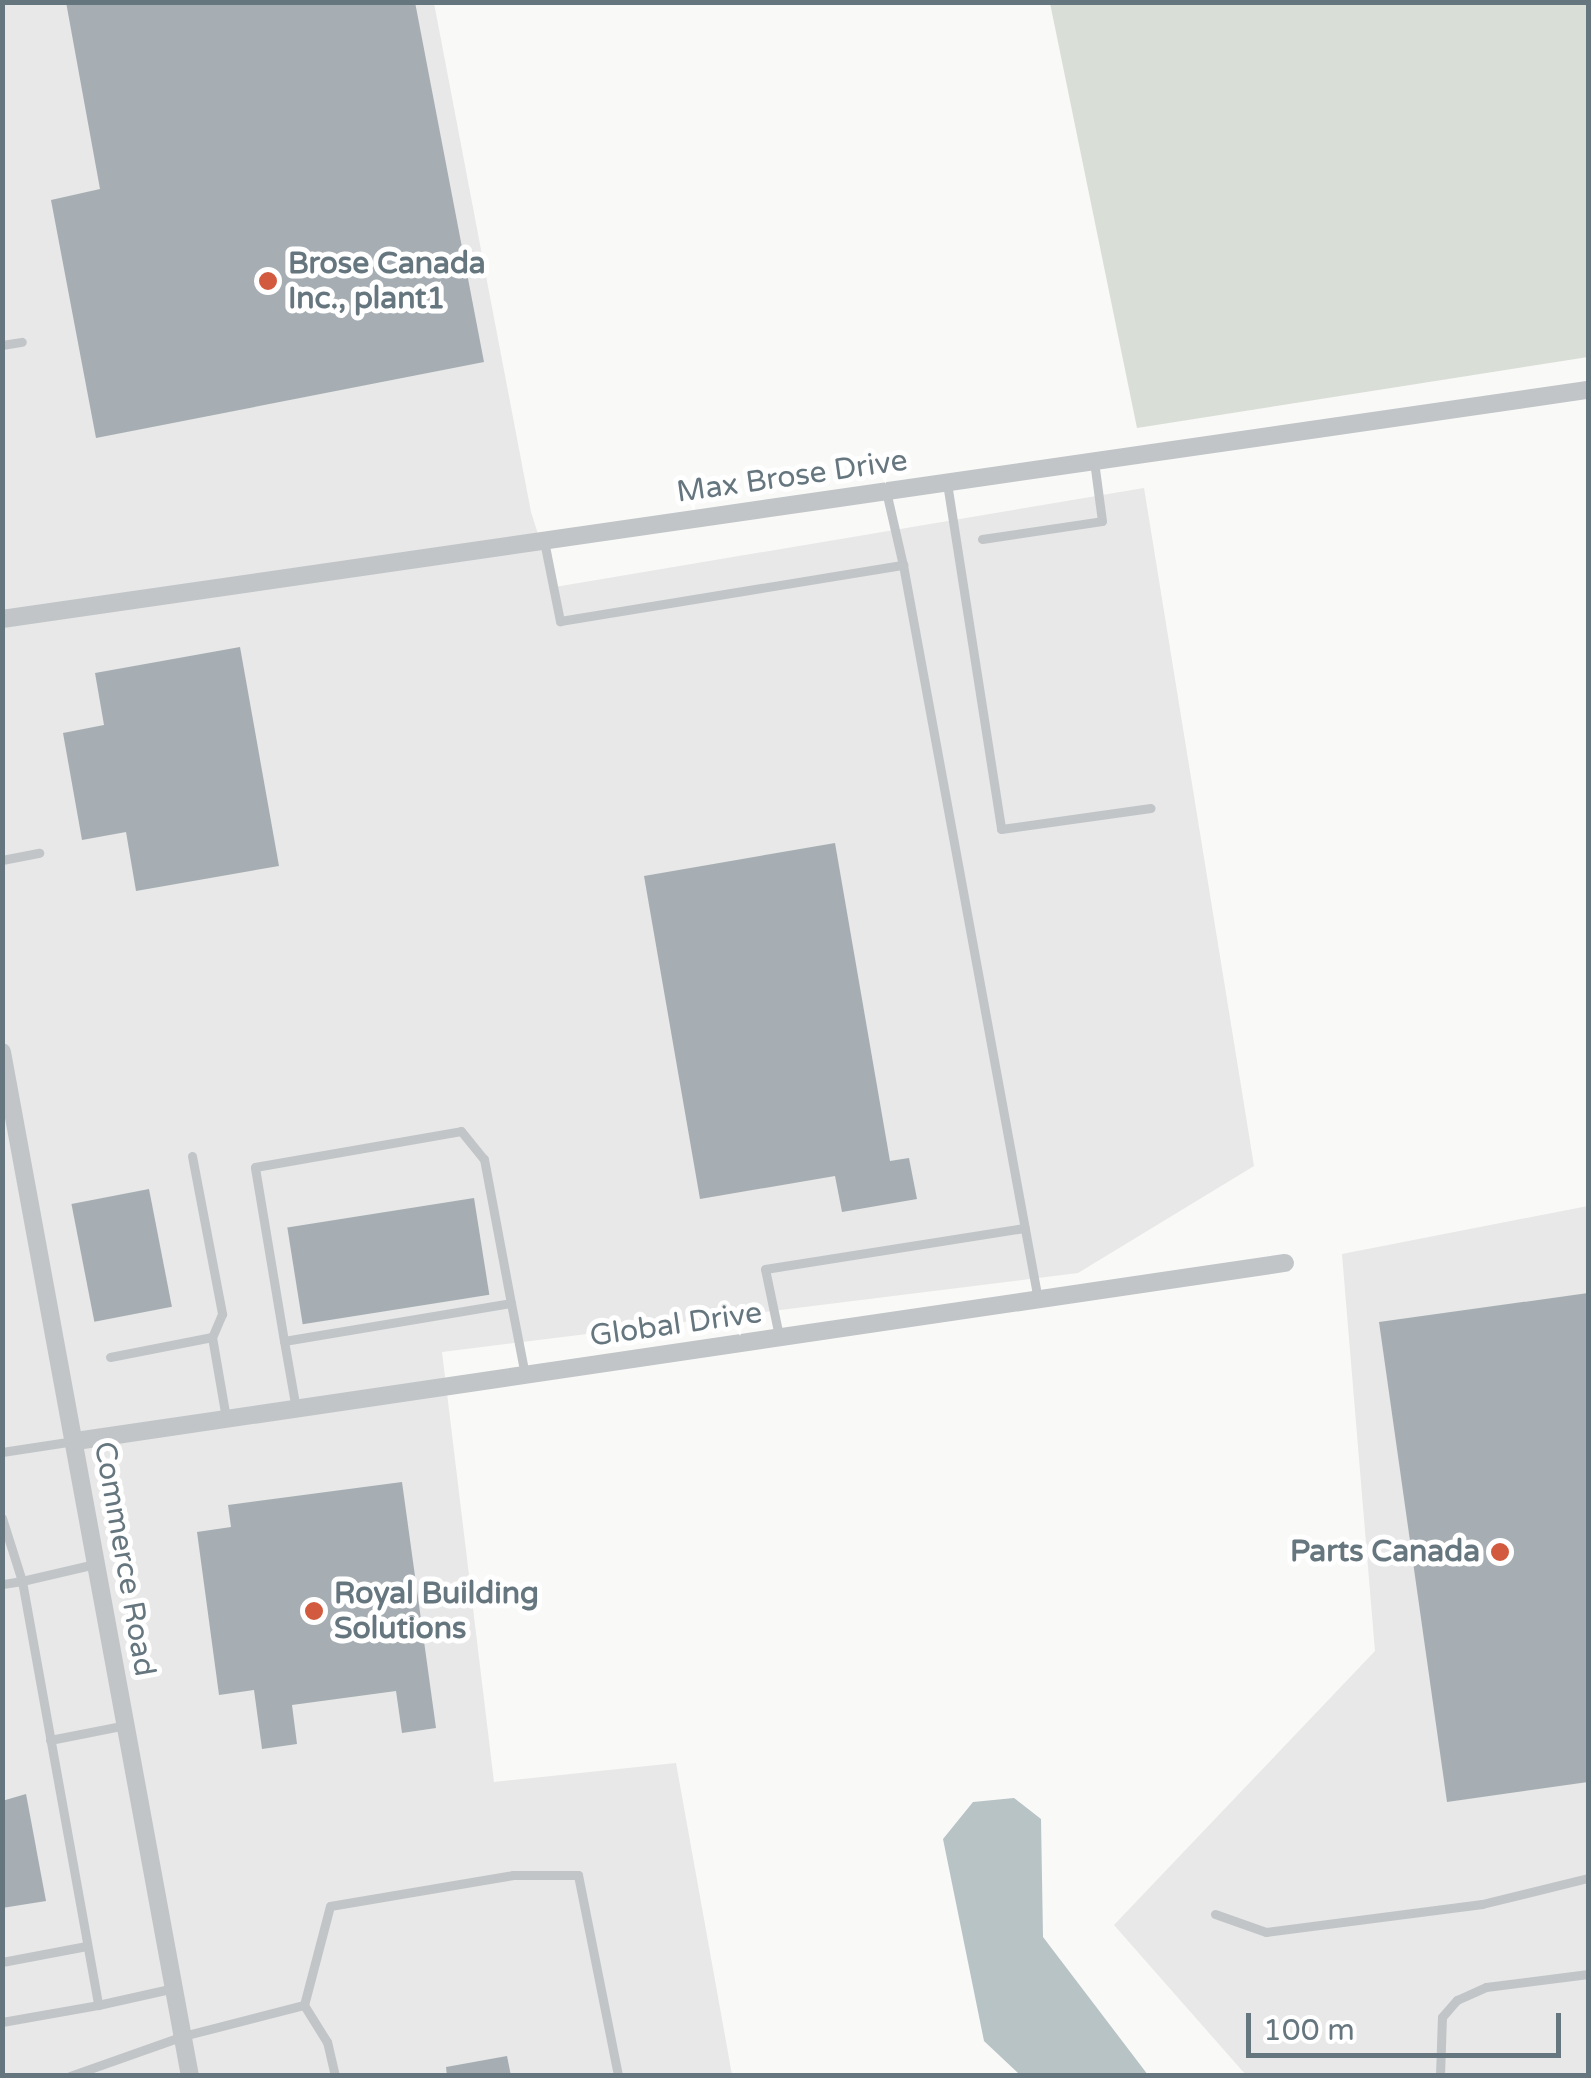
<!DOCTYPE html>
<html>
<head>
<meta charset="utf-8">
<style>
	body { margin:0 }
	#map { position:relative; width:1591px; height:2078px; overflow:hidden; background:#f9f9f7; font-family:"Varela Round",sans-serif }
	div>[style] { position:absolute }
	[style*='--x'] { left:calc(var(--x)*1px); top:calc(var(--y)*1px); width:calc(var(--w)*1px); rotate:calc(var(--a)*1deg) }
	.built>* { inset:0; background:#e7e8e7 }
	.green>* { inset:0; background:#d9ded7 }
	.water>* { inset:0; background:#b8c3c6 }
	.building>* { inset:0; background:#a6aeb3; transform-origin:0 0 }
	.service>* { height:9px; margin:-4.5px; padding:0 4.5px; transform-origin:4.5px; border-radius:4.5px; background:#c1c5c8 }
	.minor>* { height:18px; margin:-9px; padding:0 9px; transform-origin:9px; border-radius:9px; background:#c1c5c8 }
	.dots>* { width:28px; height:28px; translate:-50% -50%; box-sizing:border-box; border:5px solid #fff; border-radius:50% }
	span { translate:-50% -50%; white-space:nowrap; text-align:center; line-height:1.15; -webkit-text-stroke:10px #fff; paint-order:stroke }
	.poi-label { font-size:30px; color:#66767f; font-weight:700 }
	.left { translate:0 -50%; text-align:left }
	.right { translate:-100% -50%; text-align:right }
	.street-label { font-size:30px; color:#66767f }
	.frame { position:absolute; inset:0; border:5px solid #66767f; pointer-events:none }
	.scale { position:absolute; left:1246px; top:2013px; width:315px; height:45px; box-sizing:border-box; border:5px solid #66767f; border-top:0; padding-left:12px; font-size:30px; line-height:35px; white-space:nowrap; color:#66767f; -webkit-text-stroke:8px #fff; paint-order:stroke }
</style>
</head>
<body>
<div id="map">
	<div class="built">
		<i style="clip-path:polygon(3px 3px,434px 3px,531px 512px,555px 587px,1144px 488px,1254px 1166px,1078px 1273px,442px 1352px,494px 1782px,676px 1763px,732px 2075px,3px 2076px)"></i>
		<i style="clip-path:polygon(1588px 1206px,1588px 2075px,1246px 2075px,1114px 1925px,1375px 1651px,1342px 1254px)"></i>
	</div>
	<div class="green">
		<i style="clip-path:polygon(1050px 3px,1588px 3px,1588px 357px,1137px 428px)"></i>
	</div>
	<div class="water">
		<i style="clip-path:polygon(1014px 1798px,1041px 1819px,1043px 1937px,1148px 2075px,1020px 2075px,984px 2041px,943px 1839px,973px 1802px)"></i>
	</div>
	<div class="building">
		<i style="clip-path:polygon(66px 2px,415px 2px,484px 362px,96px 438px,51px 200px,100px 189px)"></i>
		<i style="clip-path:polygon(240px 647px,279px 866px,136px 891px,126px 832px,82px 840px,63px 733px,104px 725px,95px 673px)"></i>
		<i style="clip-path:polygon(835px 843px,890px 1161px,909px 1158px,917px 1199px,842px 1212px,835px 1176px,700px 1199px,644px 876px)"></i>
		<i style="left:149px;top:1189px;width:120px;height:79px;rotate:79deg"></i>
		<i style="left:474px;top:1198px;width:98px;height:189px;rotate:81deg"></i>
		<i style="clip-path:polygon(1588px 1293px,1588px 1782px,1447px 1802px,1379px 1322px)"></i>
		<i style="clip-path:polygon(402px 1482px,436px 1728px,402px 1733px,396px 1691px,292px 1705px,297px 1744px,262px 1749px,254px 1690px,219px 1695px,197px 1532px,231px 1527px,228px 1505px)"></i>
		<i style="clip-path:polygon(26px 1794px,46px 1901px,2px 1908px,2px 1801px)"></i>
		<i style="clip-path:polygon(507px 2056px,511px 2076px,447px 2076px,446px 2067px)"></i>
	</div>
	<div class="service">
		<i style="--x:2;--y:345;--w:20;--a:-9"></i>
		<i style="--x:947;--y:483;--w:350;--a:81.1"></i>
		<i style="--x:1001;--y:829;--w:151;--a:-8"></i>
		<i style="--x:886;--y:491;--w:76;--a:77.1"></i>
		<i style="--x:982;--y:539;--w:121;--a:-8.5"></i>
		<i style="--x:1102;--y:521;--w:61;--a:-97.6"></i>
		<i style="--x:544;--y:541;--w:82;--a:78.7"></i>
		<i style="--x:560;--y:621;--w:348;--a:-9.3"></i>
		<i style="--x:903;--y:565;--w:747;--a:79.59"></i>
		<i style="--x:2;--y:860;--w:38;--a:-11"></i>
		<i style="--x:192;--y:1156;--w:161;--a:79.2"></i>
		<i style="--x:222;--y:1314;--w:25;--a:113"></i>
		<i style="--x:779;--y:1336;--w:68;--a:-101.8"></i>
		<i style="--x:765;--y:1269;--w:263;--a:-9"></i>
		<i style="--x:284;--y:1341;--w:176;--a:-99.5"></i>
		<i style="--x:255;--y:1167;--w:209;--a:-9.9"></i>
		<i style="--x:461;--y:1131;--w:36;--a:51"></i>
		<i style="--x:484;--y:1159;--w:147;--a:79.4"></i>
		<i style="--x:110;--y:1357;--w:104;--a:-11.1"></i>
		<i style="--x:212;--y:1337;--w:82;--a:80.2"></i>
		<i style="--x:296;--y:1409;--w:69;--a:-100"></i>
		<i style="--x:284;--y:1341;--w:230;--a:-9.5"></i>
		<i style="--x:511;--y:1303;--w:73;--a:79"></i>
		<i style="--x:2;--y:1452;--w:73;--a:-8.7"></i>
		<i style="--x:2;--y:1518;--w:66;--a:72.4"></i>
		<i style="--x:22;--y:1581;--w:20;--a:171"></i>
		<i style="--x:95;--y:1564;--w:75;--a:166.9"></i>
		<i style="--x:22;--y:1581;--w:431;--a:79.8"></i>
		<i style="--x:98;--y:2005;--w:78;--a:-12.6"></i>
		<i style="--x:50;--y:1740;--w:77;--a:-11.2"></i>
		<i style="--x:1215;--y:1914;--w:54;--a:19.4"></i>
		<i style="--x:1266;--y:1932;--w:218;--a:-7.4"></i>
		<i style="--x:1482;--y:1904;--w:109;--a:-13.8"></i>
		<i style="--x:2;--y:1962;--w:86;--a:-10.7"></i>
		<i style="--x:2;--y:2022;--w:97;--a:-10"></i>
		<i style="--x:70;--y:2076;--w:120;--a:-19.5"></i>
		<i style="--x:183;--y:2036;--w:125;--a:-14.4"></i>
		<i style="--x:335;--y:2076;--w:35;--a:-103"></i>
		<i style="--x:327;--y:2042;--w:44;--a:-121.9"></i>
		<i style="--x:304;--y:2005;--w:102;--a:-75.3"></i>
		<i style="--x:330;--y:1906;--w:186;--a:-9.6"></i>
		<i style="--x:513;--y:1875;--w:65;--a:0"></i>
		<i style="--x:578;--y:1875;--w:205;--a:78.7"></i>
		<i style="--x:1440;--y:2076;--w:59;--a:-88.1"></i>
		<i style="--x:1442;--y:2017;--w:23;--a:-49"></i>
		<i style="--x:1457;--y:2000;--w:32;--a:-24"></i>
		<i style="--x:1486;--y:1987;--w:103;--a:-7.3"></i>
	</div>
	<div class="minor">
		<i style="--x:2;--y:619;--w:1602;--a:-8.22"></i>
		<i style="--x:2;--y:1052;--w:1041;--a:79.6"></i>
		<i style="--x:76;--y:1441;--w:1222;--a:-8.38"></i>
	</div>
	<div class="dots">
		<i style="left:268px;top:281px;background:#d25a3f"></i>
		<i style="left:1500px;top:1552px;background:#d25a3f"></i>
		<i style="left:314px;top:1611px;background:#d25a3f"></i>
	</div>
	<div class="poi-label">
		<span class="left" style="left:288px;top:281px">Brose Canada<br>Inc., plant1</span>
		<span class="right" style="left:1480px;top:1552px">Parts Canada</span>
		<span class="left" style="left:334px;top:1611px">Royal Building<br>Solutions</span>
	</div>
	<div class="street-label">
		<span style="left:792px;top:477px;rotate:-8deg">Max Brose Drive</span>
		<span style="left:676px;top:1325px;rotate:-8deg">Global Drive</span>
		<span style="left:124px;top:1559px;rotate:80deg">Commerce Road</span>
	</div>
	<div class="frame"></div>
	<div class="scale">100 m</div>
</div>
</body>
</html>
